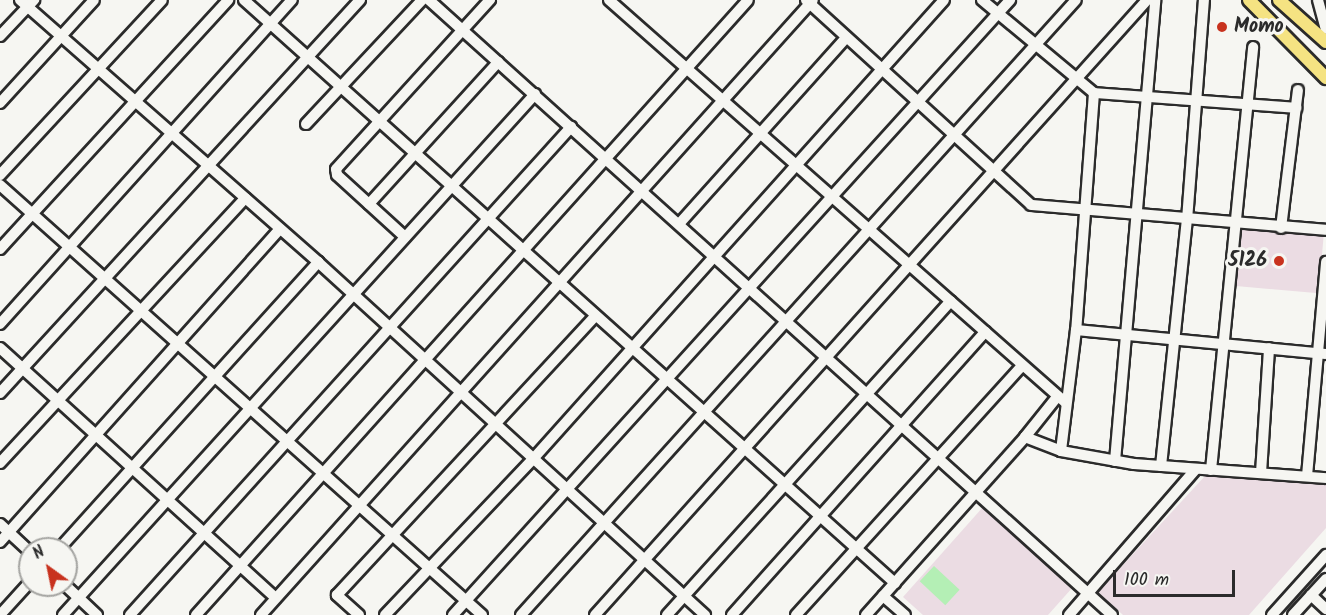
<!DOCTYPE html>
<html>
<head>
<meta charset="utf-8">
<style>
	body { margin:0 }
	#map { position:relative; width:1326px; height:615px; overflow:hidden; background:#f6f6f2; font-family:Kalam,sans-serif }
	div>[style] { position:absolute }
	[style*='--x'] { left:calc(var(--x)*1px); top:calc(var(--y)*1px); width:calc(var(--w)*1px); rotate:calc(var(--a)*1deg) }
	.built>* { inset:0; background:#ebdce3; transform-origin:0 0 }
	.green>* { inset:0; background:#b4efb5; transform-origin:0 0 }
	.roads { filter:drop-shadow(2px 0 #2b2b2b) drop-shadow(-2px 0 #2b2b2b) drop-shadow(0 2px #2b2b2b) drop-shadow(0 -2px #2b2b2b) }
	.minor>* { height:10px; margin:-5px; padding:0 5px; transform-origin:5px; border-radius:5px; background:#f6f6f2 }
	.major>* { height:12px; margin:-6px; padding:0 6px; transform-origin:6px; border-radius:6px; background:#f5e382 }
	.dots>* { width:16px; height:16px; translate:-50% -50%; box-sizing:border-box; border:3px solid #f6f6f2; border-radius:50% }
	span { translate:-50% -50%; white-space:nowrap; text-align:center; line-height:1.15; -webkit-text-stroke:6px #f6f6f2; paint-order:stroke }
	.poi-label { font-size:20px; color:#2b2b2b; font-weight:700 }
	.left { translate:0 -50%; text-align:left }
	.right { translate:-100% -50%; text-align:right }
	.north { position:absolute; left:18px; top:537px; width:60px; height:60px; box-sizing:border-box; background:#f6f6f2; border:2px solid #a5a5a2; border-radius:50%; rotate:327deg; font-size:16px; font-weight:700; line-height:24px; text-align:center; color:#2b2b2b }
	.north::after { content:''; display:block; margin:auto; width:21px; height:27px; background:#c8321e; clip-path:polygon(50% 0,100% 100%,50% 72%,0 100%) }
	.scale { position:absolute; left:1113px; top:570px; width:122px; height:27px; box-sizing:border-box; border:3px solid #2b2b2b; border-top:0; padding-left:8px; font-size:18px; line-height:21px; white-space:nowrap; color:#2b2b2b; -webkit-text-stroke:4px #f6f6f2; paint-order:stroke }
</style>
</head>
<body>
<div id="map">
	<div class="built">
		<i style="left:1238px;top:228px;width:86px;height:58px;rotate:5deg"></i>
		<i style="clip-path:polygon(1205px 476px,1326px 484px,1326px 528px,1249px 615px,1123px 615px,1098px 592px)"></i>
		<i style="clip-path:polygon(983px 507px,1073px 587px,1048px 615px,923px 615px,903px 597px)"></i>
	</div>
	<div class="green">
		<i style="left:934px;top:566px;width:35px;height:21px;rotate:43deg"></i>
	</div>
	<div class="roads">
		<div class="minor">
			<i style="--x:20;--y:0;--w:397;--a:41.3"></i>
			<i style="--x:318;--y:262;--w:524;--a:42.37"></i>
			<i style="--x:244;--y:0;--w:874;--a:41.85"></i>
			<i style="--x:429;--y:0;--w:919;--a:42"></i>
			<i style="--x:609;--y:0;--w:609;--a:41.41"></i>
			<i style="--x:806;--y:0;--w:304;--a:42.3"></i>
			<i style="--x:1031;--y:205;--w:296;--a:4.8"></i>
			<i style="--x:982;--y:0;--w:146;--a:39.7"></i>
			<i style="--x:1094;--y:93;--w:238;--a:94.3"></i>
			<i style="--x:1076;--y:330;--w:122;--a:97.1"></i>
			<i style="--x:1318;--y:0;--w:30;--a:75"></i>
			<i style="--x:0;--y:36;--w:50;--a:-46.6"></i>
			<i style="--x:1094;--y:93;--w:203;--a:4.2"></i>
			<i style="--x:0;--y:103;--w:139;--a:-47.6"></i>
			<i style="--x:306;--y:124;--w:170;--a:-46.9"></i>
			<i style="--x:0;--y:175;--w:238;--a:-47.2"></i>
			<i style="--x:0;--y:185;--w:646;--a:41.74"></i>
			<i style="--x:369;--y:204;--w:192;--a:-47.7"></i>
			<i style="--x:679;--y:224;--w:250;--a:-48.1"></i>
			<i style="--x:1281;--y:228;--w:139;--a:-83"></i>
			<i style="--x:405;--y:237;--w:92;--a:-137.6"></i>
			<i style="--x:337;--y:175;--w:6;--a:-99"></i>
			<i style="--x:336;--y:169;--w:229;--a:-47.7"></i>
			<i style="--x:0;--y:249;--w:338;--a:-47.5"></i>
			<i style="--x:0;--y:324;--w:436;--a:-48"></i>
			<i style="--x:1076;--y:330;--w:251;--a:5.5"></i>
			<i style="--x:0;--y:348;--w:372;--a:42.2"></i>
			<i style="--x:0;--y:393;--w:533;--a:-47.51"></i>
			<i style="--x:1025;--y:437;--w:39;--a:21"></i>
			<i style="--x:1061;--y:451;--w:74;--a:10.1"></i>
			<i style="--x:1134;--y:464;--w:193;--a:4.2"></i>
			<i style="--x:1115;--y:461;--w:463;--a:-85"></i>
			<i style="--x:0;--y:463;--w:361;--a:-47.2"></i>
			<i style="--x:1161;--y:466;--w:247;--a:-84"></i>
			<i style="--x:1187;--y:220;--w:221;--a:-85.6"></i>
			<i style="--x:1211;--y:470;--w:425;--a:-84.3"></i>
			<i style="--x:1261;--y:473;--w:125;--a:-86.3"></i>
			<i style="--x:1307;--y:476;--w:215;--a:-84.9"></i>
			<i style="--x:0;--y:524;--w:41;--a:43"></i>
			<i style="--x:0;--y:542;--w:420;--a:-48.2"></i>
			<i style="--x:59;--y:549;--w:387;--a:-47.9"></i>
			<i style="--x:65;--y:585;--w:44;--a:43.2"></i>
			<i style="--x:1311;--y:595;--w:21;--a:43"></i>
			<i style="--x:883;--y:596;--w:29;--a:41"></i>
			<i style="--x:0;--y:615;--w:45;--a:-47.7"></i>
			<i style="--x:63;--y:615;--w:703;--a:-47.82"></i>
			<i style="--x:130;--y:615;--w:658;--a:-47.9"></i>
			<i style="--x:196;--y:615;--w:826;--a:-48.09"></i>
			<i style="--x:261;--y:615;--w:826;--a:-48.09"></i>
			<i style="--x:359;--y:615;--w:30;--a:-138"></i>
			<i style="--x:337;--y:595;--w:380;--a:-47.2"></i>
			<i style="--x:385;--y:615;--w:215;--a:-46.5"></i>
			<i style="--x:533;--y:459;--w:616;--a:-48.16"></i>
			<i style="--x:453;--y:615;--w:830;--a:-47.83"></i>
			<i style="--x:521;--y:615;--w:828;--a:-47.94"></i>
			<i style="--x:595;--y:615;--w:826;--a:-48.09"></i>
			<i style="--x:667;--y:615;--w:423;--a:-47.9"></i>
			<i style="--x:732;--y:615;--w:380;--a:-48.2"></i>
			<i style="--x:796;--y:615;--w:335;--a:-47.8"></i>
			<i style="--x:866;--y:615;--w:239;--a:-48.2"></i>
			<i style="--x:1025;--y:437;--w:51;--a:-51.3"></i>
			<i style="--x:1069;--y:615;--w:192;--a:-49"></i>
			<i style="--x:1272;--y:615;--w:81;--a:-48"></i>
			<i style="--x:1293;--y:615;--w:49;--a:-47.5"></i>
		</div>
		<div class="major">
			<i style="--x:1249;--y:0;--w:110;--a:45.4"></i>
			<i style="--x:1279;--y:0;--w:63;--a:41.8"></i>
		</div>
	</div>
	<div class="dots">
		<i style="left:1222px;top:27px;background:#c8321e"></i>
		<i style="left:1279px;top:261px;background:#c8321e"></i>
	</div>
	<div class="poi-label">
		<span class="left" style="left:1234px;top:27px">Momo</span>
		<span class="right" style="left:1267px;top:261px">5126</span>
	</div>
	<div class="north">N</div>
	<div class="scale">100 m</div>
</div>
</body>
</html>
